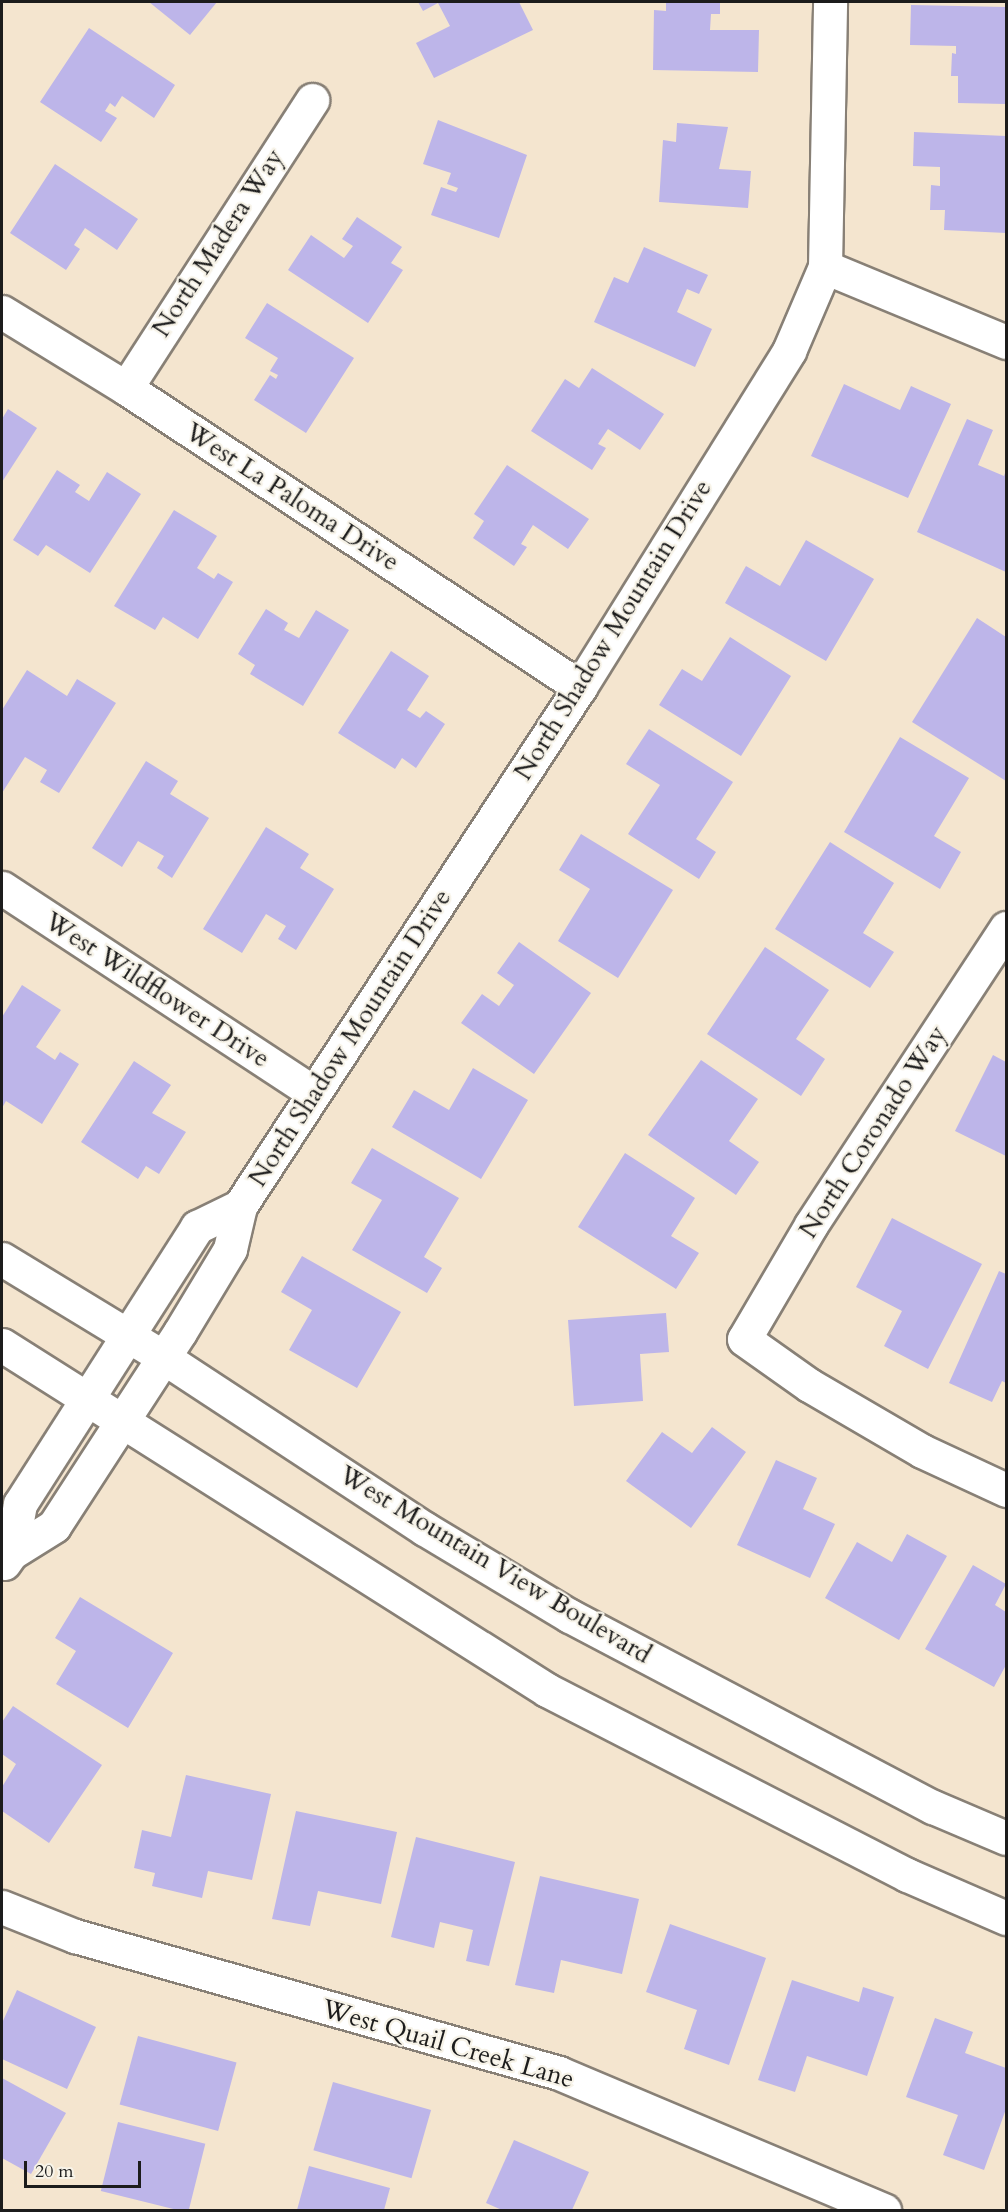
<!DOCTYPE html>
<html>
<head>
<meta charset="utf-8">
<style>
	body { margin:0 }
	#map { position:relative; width:1008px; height:2212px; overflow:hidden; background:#f4e5cf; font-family:Cardo,serif }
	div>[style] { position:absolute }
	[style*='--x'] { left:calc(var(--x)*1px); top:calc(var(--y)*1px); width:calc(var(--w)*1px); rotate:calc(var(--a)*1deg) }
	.building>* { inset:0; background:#bdb5e9; transform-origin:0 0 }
	.roads { filter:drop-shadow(2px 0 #888076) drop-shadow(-2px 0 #888076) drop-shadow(0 2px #888076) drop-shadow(0 -2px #888076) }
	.minor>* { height:33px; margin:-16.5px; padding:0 16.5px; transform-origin:16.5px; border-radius:16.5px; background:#fff }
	span { translate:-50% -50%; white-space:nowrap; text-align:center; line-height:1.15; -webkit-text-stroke:4.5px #f7f3e8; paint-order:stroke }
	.street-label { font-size:26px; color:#1c1c1c }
	.frame { position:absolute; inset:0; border:3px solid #1c1c1c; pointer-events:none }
	.scale { position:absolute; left:24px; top:2161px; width:117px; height:27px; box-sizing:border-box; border:3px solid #1c1c1c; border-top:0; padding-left:8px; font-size:18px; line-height:21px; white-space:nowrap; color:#1c1c1c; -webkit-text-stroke:4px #f7f3e8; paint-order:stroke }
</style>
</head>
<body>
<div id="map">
	<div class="building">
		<i style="clip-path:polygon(149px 2px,217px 2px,190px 35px)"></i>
		<i style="clip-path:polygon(418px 2px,519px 2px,533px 30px,434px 78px,416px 43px,450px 26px,438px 3px,423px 11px)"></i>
		<i style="clip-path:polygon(666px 2px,720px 2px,720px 14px,711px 14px,710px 30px,759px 30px,758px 72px,653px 70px,654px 10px,666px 11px)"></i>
		<i style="clip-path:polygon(911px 5px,1006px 7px,1006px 104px,958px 103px,958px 76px,951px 76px,952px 53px,956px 54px,956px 46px,910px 45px)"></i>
		<i style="clip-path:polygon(89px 28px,175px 85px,154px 118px,122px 96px,115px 107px,110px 103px,105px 111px,117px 118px,101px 142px,40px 102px)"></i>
		<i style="clip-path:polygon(438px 120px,527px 155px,499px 238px,431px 215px,441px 187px,456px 192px,458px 188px,447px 184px,451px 173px,423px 164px)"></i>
		<i style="clip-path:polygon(677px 123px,728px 127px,719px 169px,751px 171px,748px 208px,659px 202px,663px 140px,676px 142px)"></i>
		<i style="clip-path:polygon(914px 132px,1006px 136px,1006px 233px,944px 230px,945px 210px,930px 210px,931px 185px,940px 186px,940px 167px,913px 166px)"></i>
		<i style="clip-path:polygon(55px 164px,138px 219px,117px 250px,85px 228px,74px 245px,80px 249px,66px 270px,10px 233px)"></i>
		<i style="clip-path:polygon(357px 217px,402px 247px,391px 263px,403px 270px,368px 323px,288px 270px,311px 235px,344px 258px,353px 246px,342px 239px)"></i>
		<i style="clip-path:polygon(644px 247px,708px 275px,699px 294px,687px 289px,677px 312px,712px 329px,695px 367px,594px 322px,614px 277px,628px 283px)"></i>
		<i style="clip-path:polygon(267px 303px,354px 358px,306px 433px,254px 400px,270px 375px,276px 379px,278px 375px,270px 371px,278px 358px,245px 338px)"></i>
		<i style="clip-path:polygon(592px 368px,664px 414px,640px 450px,608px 429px,598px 444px,606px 448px,592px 470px,531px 431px,565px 379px,579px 388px)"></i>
		<i style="clip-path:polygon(844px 384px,900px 410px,911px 386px,951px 404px,908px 498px,811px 456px)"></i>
		<i style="clip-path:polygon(8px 409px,37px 428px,2px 482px,2px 419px)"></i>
		<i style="clip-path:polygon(967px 419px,993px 430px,978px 465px,1004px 476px,1006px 470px,1006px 572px,917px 532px)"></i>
		<i style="clip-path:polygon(507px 465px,589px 519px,568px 549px,533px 525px,521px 544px,527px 547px,514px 566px,473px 538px,484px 521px,474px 514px)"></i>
		<i style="clip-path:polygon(57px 470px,80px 485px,75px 492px,89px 501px,107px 472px,141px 494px,90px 573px,46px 545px,38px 556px,13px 540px)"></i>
		<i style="clip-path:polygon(174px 510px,217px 536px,197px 568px,214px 579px,218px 573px,233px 582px,198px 639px,163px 617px,155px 630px,114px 606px)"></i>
		<i style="clip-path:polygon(806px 540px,874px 579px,826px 661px,725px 603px,746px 566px,780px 586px)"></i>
		<i style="clip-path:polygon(266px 609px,288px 623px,284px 630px,299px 638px,316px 610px,349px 630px,303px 706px,250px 674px,255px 665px,238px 654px)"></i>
		<i style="clip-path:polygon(977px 618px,1006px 637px,1006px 781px,912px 722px)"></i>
		<i style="clip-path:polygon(730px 637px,791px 676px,741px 756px,659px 705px,682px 669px,702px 681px)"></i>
		<i style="clip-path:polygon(391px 651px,429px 676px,407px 710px,420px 718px,426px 711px,445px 724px,416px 768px,402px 758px,395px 769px,338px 733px)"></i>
		<i style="clip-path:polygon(27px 670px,67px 696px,77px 679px,116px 703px,59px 793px,40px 782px,47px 770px,25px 757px,2px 793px,2px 710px)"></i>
		<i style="clip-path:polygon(649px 729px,733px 782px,696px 839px,716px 852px,699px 879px,628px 834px,660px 785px,626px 764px)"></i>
		<i style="clip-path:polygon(900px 737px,969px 778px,934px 836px,961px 852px,940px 889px,844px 832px)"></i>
		<i style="clip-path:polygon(146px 761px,178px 781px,170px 794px,209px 818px,172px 878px,157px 868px,164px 856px,138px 841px,122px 867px,92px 848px)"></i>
		<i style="clip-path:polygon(266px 827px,309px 854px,300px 868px,334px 889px,296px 950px,278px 939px,286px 926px,266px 914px,242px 953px,203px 929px)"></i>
		<i style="clip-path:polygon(581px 834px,673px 890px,618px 978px,558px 941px,590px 889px,559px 870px)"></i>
		<i style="clip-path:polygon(830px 842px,894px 883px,863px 933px,894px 952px,870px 988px,775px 929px)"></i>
		<i style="clip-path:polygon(519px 942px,591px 993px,534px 1074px,461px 1023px,482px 994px,499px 1006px,514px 985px,497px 973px)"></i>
		<i style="clip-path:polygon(765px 947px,829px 990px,796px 1039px,825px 1059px,801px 1096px,707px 1034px)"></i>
		<i style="clip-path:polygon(22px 985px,61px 1010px,36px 1047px,55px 1060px,60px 1052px,79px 1064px,42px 1124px,6px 1101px,2px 1108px,2px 1017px)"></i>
		<i style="clip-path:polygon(993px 1055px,1006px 1062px,1006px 1156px,955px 1131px)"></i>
		<i style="clip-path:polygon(701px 1060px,758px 1099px,729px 1141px,759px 1162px,736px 1195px,648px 1135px)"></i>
		<i style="clip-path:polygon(134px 1061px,171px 1085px,152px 1113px,186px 1132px,159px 1174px,146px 1166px,138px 1179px,81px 1142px)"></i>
		<i style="clip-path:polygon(473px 1068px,528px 1100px,481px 1179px,392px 1127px,414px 1090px,449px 1110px)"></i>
		<i style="clip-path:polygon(372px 1148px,459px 1198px,424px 1257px,442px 1268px,427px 1293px,352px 1250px,382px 1200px,351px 1183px)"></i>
		<i style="clip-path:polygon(625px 1153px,695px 1198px,671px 1236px,699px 1253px,676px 1289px,578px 1227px)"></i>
		<i style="clip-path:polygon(892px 1218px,982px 1264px,928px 1369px,884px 1346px,902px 1311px,856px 1287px)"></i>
		<i style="clip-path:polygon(302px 1256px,401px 1312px,357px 1388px,289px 1350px,312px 1310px,281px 1292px)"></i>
		<i style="clip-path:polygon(999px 1271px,1006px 1274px,1006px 1383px,1002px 1381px,992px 1402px,949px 1383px)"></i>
		<i style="clip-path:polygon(666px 1313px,669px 1352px,640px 1354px,643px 1401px,574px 1406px,568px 1320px)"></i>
		<i style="clip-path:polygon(712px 1427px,746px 1452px,691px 1528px,626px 1481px,662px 1432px,692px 1453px)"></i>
		<i style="clip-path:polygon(776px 1460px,817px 1478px,803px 1509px,835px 1524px,810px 1578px,737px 1545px)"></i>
		<i style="clip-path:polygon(907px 1534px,947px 1556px,899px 1640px,825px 1598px,857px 1542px,892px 1562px)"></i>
		<i style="clip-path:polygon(973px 1565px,1006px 1584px,995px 1605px,1006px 1612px,1006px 1665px,994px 1687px,925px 1649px)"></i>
		<i style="clip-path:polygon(80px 1597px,173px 1653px,128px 1728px,56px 1684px,76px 1651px,55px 1638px)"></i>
		<i style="clip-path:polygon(13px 1706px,102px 1765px,49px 1843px,2px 1811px,2px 1787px,16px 1764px,2px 1754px,2px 1722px)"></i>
		<i style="clip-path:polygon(186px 1775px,271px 1794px,252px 1880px,208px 1871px,202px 1898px,152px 1886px,155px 1873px,134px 1868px,142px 1830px,171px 1837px)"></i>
		<i style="clip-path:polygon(296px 1811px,397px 1832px,381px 1904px,318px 1891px,310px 1926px,272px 1919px)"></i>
		<i style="clip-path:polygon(416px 1837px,515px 1862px,489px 1966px,466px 1961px,473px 1930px,440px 1922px,434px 1948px,391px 1937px)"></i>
		<i style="clip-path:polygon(540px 1876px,639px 1899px,622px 1974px,561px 1960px,554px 1993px,515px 1985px)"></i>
		<i style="clip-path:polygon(670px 1924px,766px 1958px,729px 2065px,684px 2049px,697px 2010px,646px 1992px)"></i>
		<i style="clip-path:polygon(792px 1980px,859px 2002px,863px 1987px,894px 1997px,867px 2076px,807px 2056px,795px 2092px,758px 2080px)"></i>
		<i style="clip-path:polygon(17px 1990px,96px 2027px,67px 2089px,2px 2059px,2px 2023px)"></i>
		<i style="clip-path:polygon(935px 2018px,973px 2032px,965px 2053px,1006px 2068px,1006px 2109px,984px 2170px,943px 2155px,958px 2115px,906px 2097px)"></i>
		<i style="left:138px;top:2036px;width:102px;height:71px;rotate:15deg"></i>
		<i style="clip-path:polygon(2px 2078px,66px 2113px,31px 2174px,2px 2158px)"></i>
		<i style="left:333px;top:2082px;width:102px;height:71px;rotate:16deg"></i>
		<i style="left:118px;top:2122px;width:90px;height:71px;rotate:14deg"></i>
		<i style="clip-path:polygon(514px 2140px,589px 2172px,572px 2210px,502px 2210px,486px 2203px)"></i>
		<i style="clip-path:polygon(309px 2166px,390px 2188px,384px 2210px,297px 2210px)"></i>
	</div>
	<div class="roads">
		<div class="minor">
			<i style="--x:825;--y:267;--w:196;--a:22.5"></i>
			<i style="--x:2;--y:312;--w:145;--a:31.5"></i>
			<i style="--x:126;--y:388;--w:544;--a:33.37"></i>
			<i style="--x:126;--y:388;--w:343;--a:-57.1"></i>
			<i style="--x:2;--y:888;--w:371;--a:33.3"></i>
			<i style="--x:1006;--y:928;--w:355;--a:123.3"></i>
			<i style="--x:811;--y:1225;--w:132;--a:120.4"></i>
			<i style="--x:744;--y:1339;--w:80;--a:35.3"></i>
			<i style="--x:809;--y:1385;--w:131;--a:30.3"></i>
			<i style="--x:922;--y:1451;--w:93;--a:24.9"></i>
			<i style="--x:2;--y:1259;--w:188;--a:31.3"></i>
			<i style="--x:163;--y:1357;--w:313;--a:33.3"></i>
			<i style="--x:425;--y:1529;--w:169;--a:31"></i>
			<i style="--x:570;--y:1616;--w:410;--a:27.8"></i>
			<i style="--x:933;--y:1807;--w:79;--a:23"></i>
			<i style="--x:2;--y:1345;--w:645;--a:32.33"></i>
			<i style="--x:547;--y:1690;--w:405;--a:27.2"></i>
			<i style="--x:907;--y:1875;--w:108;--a:23.5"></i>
			<i style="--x:11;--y:1553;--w:51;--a:-32.1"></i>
			<i style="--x:54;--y:1526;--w:231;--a:-57"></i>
			<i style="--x:180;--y:1332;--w:97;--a:-58.9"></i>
			<i style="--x:230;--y:1249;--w:44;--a:-76.9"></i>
			<i style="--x:240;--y:1206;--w:620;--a:-56.77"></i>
			<i style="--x:580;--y:687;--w:396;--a:-58.1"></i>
			<i style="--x:789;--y:351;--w:91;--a:-66.8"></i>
			<i style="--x:825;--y:267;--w:265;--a:-88.9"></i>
			<i style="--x:4;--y:1563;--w:12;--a:-55"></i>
			<i style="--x:11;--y:1553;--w:50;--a:-79.6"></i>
			<i style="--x:20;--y:1504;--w:329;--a:-57.4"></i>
			<i style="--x:197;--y:1227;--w:48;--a:-26"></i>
			<i style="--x:2;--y:1907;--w:79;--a:21.7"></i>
			<i style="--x:75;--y:1936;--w:503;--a:15.8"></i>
			<i style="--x:559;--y:2073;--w:353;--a:22.9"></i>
		</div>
	</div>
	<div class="street-label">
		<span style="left:218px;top:243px;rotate:-57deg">North Madera Way</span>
		<span style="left:292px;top:497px;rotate:33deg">West La Paloma Drive</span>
		<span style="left:613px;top:630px;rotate:-58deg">North Shadow Mountain Drive</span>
		<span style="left:157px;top:990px;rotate:33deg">West Wildflower Drive</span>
		<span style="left:350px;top:1038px;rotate:-57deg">North Shadow Mountain Drive</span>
		<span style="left:873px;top:1132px;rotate:-57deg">North Coronado Way</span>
		<span style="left:495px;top:1565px;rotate:31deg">West Mountain View Boulevard</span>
		<span style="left:448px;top:2044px;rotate:16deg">West Quail Creek Lane</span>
	</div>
	<div class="frame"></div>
	<div class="scale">20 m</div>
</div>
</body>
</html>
